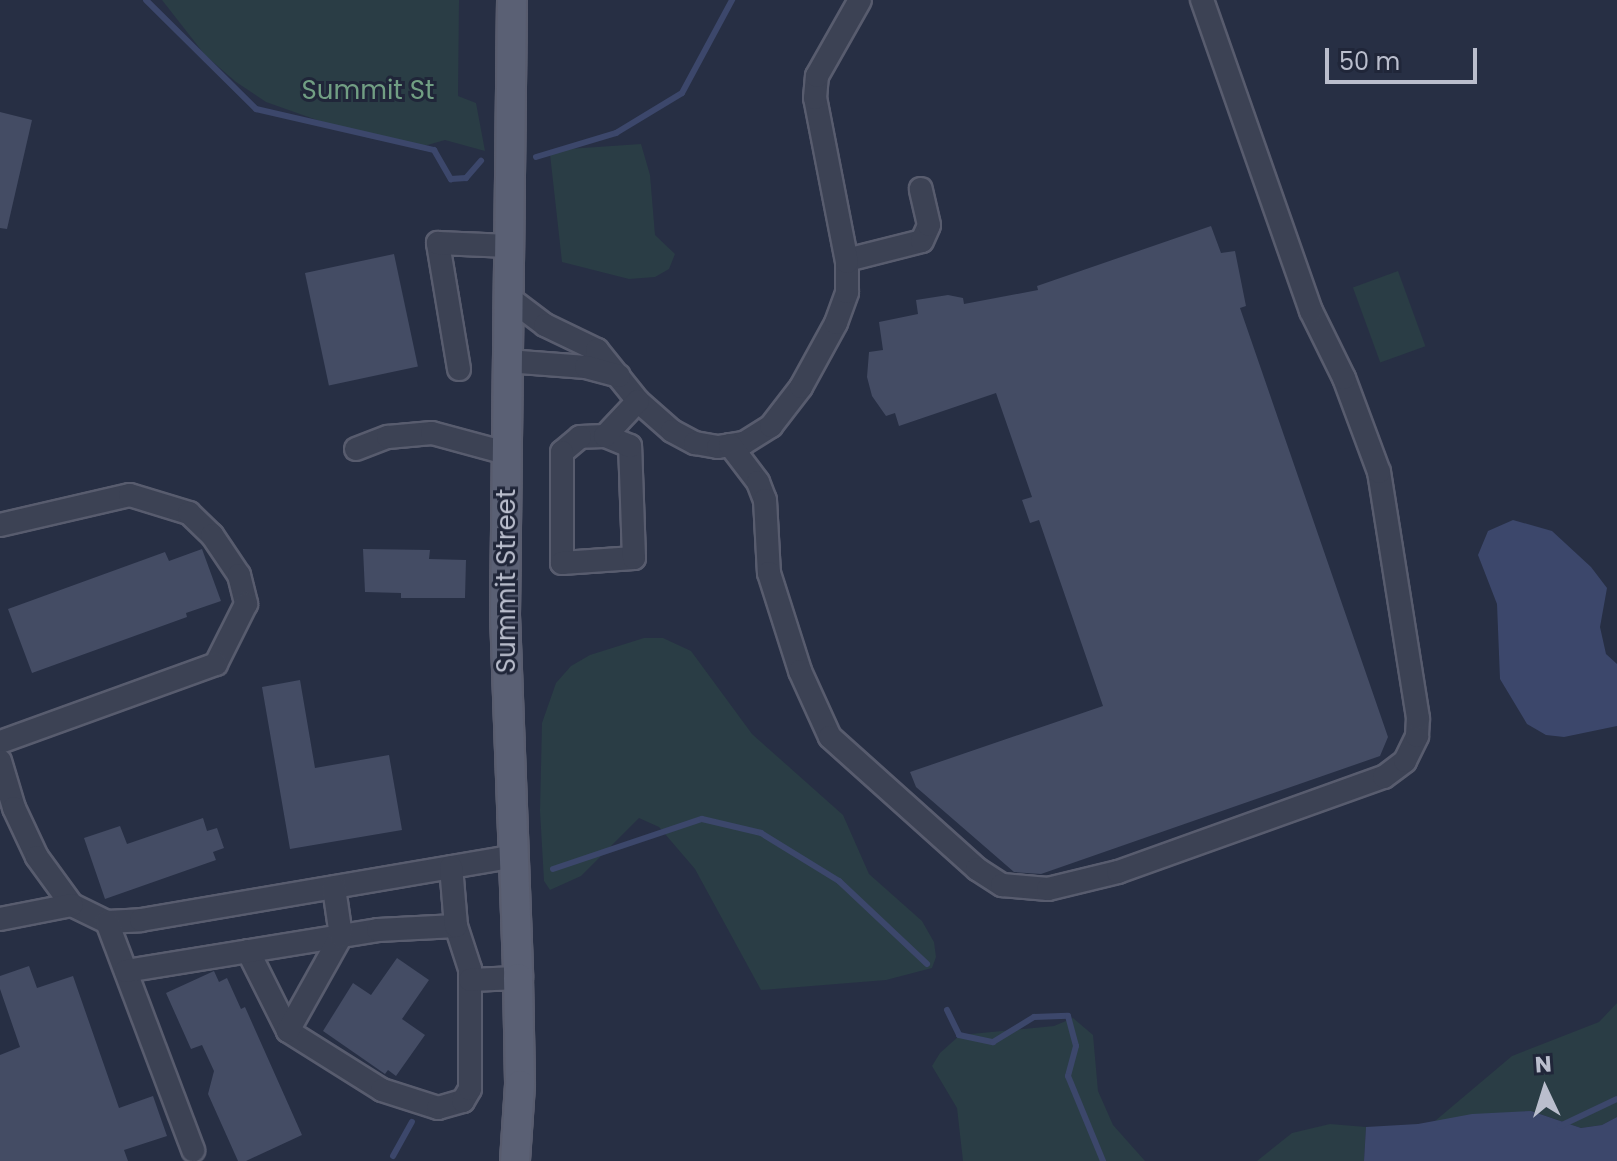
<!DOCTYPE html>
<html>
<head>
<meta charset="utf-8">
<style>
	body { margin:0 }
	#map { position:relative; width:1617px; height:1161px; overflow:hidden; background:#272f44; font-family:Poppins,sans-serif }
	div>[style] { position:absolute }
	[style*='--x'] { left:calc(var(--x)*1px); top:calc(var(--y)*1px); width:calc(var(--w)*1px); rotate:calc(var(--a)*1deg) }
	.green>* { inset:0; background:#2a3d45; transform-origin:0 0 }
	.water>* { inset:0; background:#3c476b }
	.stream>* { height:6px; margin:-3px; padding:0 3px; transform-origin:3px; border-radius:3px; background:#3c476b }
	.building>* { inset:0; background:#444c64; transform-origin:0 0 }
	.roads { filter:drop-shadow(2px 0 #585c6e) drop-shadow(-2px 0 #585c6e) drop-shadow(0 2px #585c6e) drop-shadow(0 -2px #585c6e) }
	.minor>* { height:22px; margin:-11px; padding:0 11px; transform-origin:11px; border-radius:11px; background:#3c4254 }
	.major>* { height:28px; margin:-14px; padding:0 14px; transform-origin:14px; border-radius:14px; background:#5a6074 }
	span { translate:-50% -50%; white-space:nowrap; text-align:center; line-height:1.15; -webkit-text-stroke:6px #202639; paint-order:stroke }
	.park-label { font-size:26px; color:#719e83 }
	.street-label { font-size:26px; color:#babecd }
	.north { position:absolute; left:1505px; top:1049px; width:80px; height:80px; -webkit-text-stroke:6px #202639; paint-order:stroke; rotate:356deg; font-size:22px; font-weight:700; line-height:32px; text-align:center; color:#babecd }
	.north::after { content:''; display:block; margin:auto; width:28px; height:36px; background:#babecd; clip-path:polygon(50% 0,100% 100%,50% 72%,0 100%) }
	.scale { position:absolute; left:1325px; top:48px; width:152px; height:36px; box-sizing:border-box; border:4px solid #babecd; border-top:0; padding-left:10px; font-size:24px; line-height:28px; white-space:nowrap; color:#babecd; -webkit-text-stroke:6px #202639; paint-order:stroke }
</style>
</head>
<body>
<div id="map">
	<div class="green">
		<i style="clip-path:polygon(162px 0,459px 0,458px 96px,476px 103px,485px 151px,445px 140px,417px 148px,365px 137px,266px 102px,236px 82px,205px 55px)"></i>
		<i style="clip-path:polygon(641px 144px,650px 175px,655px 235px,675px 254px,669px 269px,655px 277px,629px 279px,562px 262px,550px 154px,568px 149px)"></i>
		<i style="left:1398px;top:271px;width:80px;height:48px;rotate:70deg"></i>
		<i style="clip-path:polygon(644px 638px,663px 638px,691px 651px,752px 734px,843px 815px,869px 874px,922px 921px,934px 942px,936px 957px,932px 968px,886px 980px,761px 990px,695px 869px,659px 827px,639px 818px,581px 876px,550px 890px,544px 881px,540px 811px,542px 723px,556px 683px,571px 666px,590px 655px)"></i>
		<i style="clip-path:polygon(1617px 1003px,1617px 1117px,1602px 1125px,1581px 1128px,1531px 1111px,1435px 1121px,1512px 1056px,1599px 1022px)"></i>
		<i style="clip-path:polygon(1073px 1018px,1093px 1035px,1098px 1091px,1113px 1125px,1145px 1161px,963px 1161px,957px 1108px,932px 1066px,940px 1053px,960px 1035px,1054px 1026px)"></i>
		<i style="clip-path:polygon(1330px 1124px,1366px 1127px,1364px 1161px,1257px 1161px,1292px 1133px)"></i>
	</div>
	<div class="water">
		<i style="clip-path:polygon(1513px 520px,1552px 531px,1591px 567px,1607px 588px,1600px 627px,1606px 654px,1617px 664px,1617px 726px,1564px 737px,1546px 735px,1527px 724px,1500px 679px,1497px 604px,1478px 555px,1488px 531px)"></i>
		<i style="clip-path:polygon(1531px 1111px,1581px 1128px,1602px 1125px,1617px 1117px,1617px 1161px,1364px 1161px,1366px 1127px,1418px 1124px,1472px 1114px)"></i>
	</div>
	<div class="stream">
		<i style="--x:146;--y:0;--w:155;--a:44.7"></i>
		<i style="--x:256;--y:109;--w:183;--a:13"></i>
		<i style="--x:434;--y:150;--w:34;--a:60"></i>
		<i style="--x:451;--y:179;--w:15;--a:-4"></i>
		<i style="--x:466;--y:178;--w:23;--a:-49"></i>
		<i style="--x:536;--y:157;--w:84;--a:-16.7"></i>
		<i style="--x:616;--y:133;--w:77;--a:-31.2"></i>
		<i style="--x:682;--y:93;--w:106;--a:-61.7"></i>
		<i style="--x:553;--y:869;--w:157;--a:-18.6"></i>
		<i style="--x:702;--y:819;--w:61;--a:13.3"></i>
		<i style="--x:761;--y:833;--w:92;--a:31.6"></i>
		<i style="--x:839;--y:881;--w:121;--a:43.3"></i>
		<i style="--x:947;--y:1010;--w:28;--a:64"></i>
		<i style="--x:959;--y:1035;--w:35;--a:12"></i>
		<i style="--x:993;--y:1042;--w:48;--a:-31.4"></i>
		<i style="--x:1034;--y:1017;--w:34;--a:-2"></i>
		<i style="--x:1068;--y:1016;--w:31;--a:75"></i>
		<i style="--x:1076;--y:1046;--w:31;--a:105"></i>
		<i style="--x:1068;--y:1076;--w:92;--a:67.6"></i>
		<i style="--x:1560;--y:1126;--w:63;--a:-25.3"></i>
		<i style="--x:393;--y:1156;--w:39;--a:-61"></i>
	</div>
	<div class="building">
		<i style="clip-path:polygon(0 112px,32px 120px,7px 229px,0 228px)"></i>
		<i style="clip-path:polygon(1211px 226px,1221px 253px,1235px 251px,1246px 306px,1240px 308px,1388px 737px,1380px 756px,1041px 874px,1014px 872px,916px 787px,910px 772px,1103px 706px,1039px 520px,1030px 523px,1022px 500px,1032px 497px,996px 393px,899px 426px,895px 413px,886px 416px,872px 396px,867px 377px,869px 352px,883px 350px,879px 322px,918px 314px,916px 300px,948px 295px,963px 298px,964px 304px,1038px 290px,1037px 286px)"></i>
		<i style="left:394px;top:254px;width:115px;height:91px;rotate:78deg"></i>
		<i style="clip-path:polygon(202px 549px,221px 601px,186px 613px,187px 617px,32px 673px,8px 609px,165px 552px,169px 561px)"></i>
		<i style="clip-path:polygon(363px 549px,430px 550px,429px 559px,466px 560px,465px 598px,401px 598px,401px 593px,365px 592px)"></i>
		<i style="clip-path:polygon(300px 680px,315px 768px,389px 755px,402px 830px,290px 849px,262px 687px)"></i>
		<i style="clip-path:polygon(203px 818px,207px 831px,217px 828px,224px 848px,213px 852px,216px 860px,105px 899px,84px 838px,120px 826px,127px 844px)"></i>
		<i style="clip-path:polygon(397px 958px,429px 980px,402px 1019px,425px 1035px,396px 1076px,388px 1070px,385px 1074px,323px 1031px,353px 983px,371px 995px)"></i>
		<i style="clip-path:polygon(29px 966px,37px 988px,73px 976px,119px 1108px,153px 1096px,167px 1136px,124px 1150px,128px 1161px,0 1161px,0 1055px,20px 1047px,0 989px,0 976px)"></i>
		<i style="clip-path:polygon(214px 971px,219px 982px,227px 978px,241px 1009px,245px 1007px,302px 1135px,246px 1161px,238px 1161px,208px 1094px,214px 1071px,202px 1045px,191px 1049px,166px 993px)"></i>
	</div>
	<div class="roads">
		<div class="minor">
			<i style="--x:847;--y:260;--w:77;--a:-14.2"></i>
			<i style="--x:922;--y:241;--w:17;--a:-66"></i>
			<i style="--x:929;--y:225;--w:37;--a:-103"></i>
			<i style="--x:508;--y:297;--w:46;--a:37.1"></i>
			<i style="--x:545;--y:325;--w:58;--a:25.7"></i>
			<i style="--x:597;--y:350;--w:65;--a:51.2"></i>
			<i style="--x:638;--y:401;--w:45;--a:41.4"></i>
			<i style="--x:672;--y:431;--w:26;--a:28"></i>
			<i style="--x:695;--y:443;--w:23;--a:10"></i>
			<i style="--x:718;--y:447;--w:26;--a:-9"></i>
			<i style="--x:744;--y:443;--w:32;--a:-32"></i>
			<i style="--x:771;--y:426;--w:49;--a:-52.4"></i>
			<i style="--x:801;--y:387;--w:73;--a:-61.3"></i>
			<i style="--x:836;--y:323;--w:33;--a:-70"></i>
			<i style="--x:847;--y:292;--w:30;--a:-90"></i>
			<i style="--x:847;--y:262;--w:167;--a:-101"></i>
			<i style="--x:815;--y:98;--w:22;--a:-85"></i>
			<i style="--x:817;--y:76;--w:87;--a:-60.5"></i>
			<i style="--x:507;--y:361;--w:79;--a:4.3"></i>
			<i style="--x:586;--y:367;--w:34;--a:15"></i>
			<i style="--x:459;--y:369;--w:128;--a:-99.5"></i>
			<i style="--x:438;--y:243;--w:71;--a:2.4"></i>
			<i style="--x:605;--y:436;--w:25;--a:178"></i>
			<i style="--x:580;--y:437;--w:23;--a:140"></i>
			<i style="--x:562;--y:452;--w:111;--a:90"></i>
			<i style="--x:562;--y:563;--w:72;--a:-4"></i>
			<i style="--x:634;--y:558;--w:112;--a:-92"></i>
			<i style="--x:630;--y:446;--w:27;--a:-158"></i>
			<i style="--x:605;--y:436;--w:48;--a:-46.7"></i>
			<i style="--x:730;--y:445;--w:46;--a:52.9"></i>
			<i style="--x:758;--y:482;--w:19;--a:69"></i>
			<i style="--x:765;--y:500;--w:73;--a:86.9"></i>
			<i style="--x:769;--y:573;--w:103;--a:72.4"></i>
			<i style="--x:800;--y:671;--w:72;--a:65.6"></i>
			<i style="--x:830;--y:737;--w:198;--a:41.9"></i>
			<i style="--x:977;--y:869;--w:30;--a:33"></i>
			<i style="--x:1002;--y:885;--w:46;--a:5"></i>
			<i style="--x:1048;--y:889;--w:72;--a:-13.7"></i>
			<i style="--x:1118;--y:872;--w:282;--a:-19.7"></i>
			<i style="--x:1384;--y:777;--w:26;--a:-37"></i>
			<i style="--x:1405;--y:761;--w:28;--a:-64"></i>
			<i style="--x:1417;--y:736;--w:18;--a:-87"></i>
			<i style="--x:1418;--y:718;--w:249;--a:-99"></i>
			<i style="--x:1379;--y:472;--w:100;--a:-110.4"></i>
			<i style="--x:1344;--y:378;--w:75;--a:-116.2"></i>
			<i style="--x:1311;--y:311;--w:330;--a:-109.3"></i>
			<i style="--x:356;--y:449;--w:34;--a:-21"></i>
			<i style="--x:388;--y:437;--w:44;--a:-5.2"></i>
			<i style="--x:432;--y:433;--w:77;--a:15.1"></i>
			<i style="--x:0;--y:525;--w:133;--a:-13"></i>
			<i style="--x:130;--y:495;--w:62;--a:17"></i>
			<i style="--x:189;--y:513;--w:32;--a:44"></i>
			<i style="--x:212;--y:535;--w:48;--a:56"></i>
			<i style="--x:239;--y:575;--w:30;--a:76"></i>
			<i style="--x:246;--y:604;--w:67;--a:116.6"></i>
			<i style="--x:216;--y:664;--w:230;--a:160.1"></i>
			<i style="--x:0;--y:761;--w:49;--a:73.4"></i>
			<i style="--x:14;--y:808;--w:54;--a:64.9"></i>
			<i style="--x:37;--y:857;--w:59;--a:53.9"></i>
			<i style="--x:72;--y:905;--w:39;--a:26"></i>
			<i style="--x:107;--y:922;--w:34;--a:-3"></i>
			<i style="--x:141;--y:920;--w:378;--a:-9.7"></i>
			<i style="--x:0;--y:919;--w:73;--a:-11"></i>
			<i style="--x:107;--y:922;--w:244;--a:69.3"></i>
			<i style="--x:248;--y:951;--w:89;--a:63.4"></i>
			<i style="--x:288;--y:1031;--w:111;--a:32.1"></i>
			<i style="--x:382;--y:1090;--w:59;--a:17.8"></i>
			<i style="--x:438;--y:1108;--w:26;--a:-16"></i>
			<i style="--x:463;--y:1101;--w:14;--a:-60"></i>
			<i style="--x:470;--y:1089;--w:120;--a:-90"></i>
			<i style="--x:470;--y:969;--w:45;--a:-108"></i>
			<i style="--x:126;--y:971;--w:255;--a:-9.2"></i>
			<i style="--x:378;--y:930;--w:78;--a:-2.9"></i>
			<i style="--x:456;--y:926;--w:59;--a:-94.8"></i>
			<i style="--x:470;--y:980;--w:48;--a:-2.4"></i>
			<i style="--x:288;--y:1031;--w:109;--a:-60.8"></i>
			<i style="--x:341;--y:936;--w:49;--a:-98.3"></i>
		</div>
		<div class="major">
			<i style="--x:512;--y:0;--w:615;--a:90.65"></i>
			<i style="--x:505;--y:615;--w:363;--a:87.9"></i>
			<i style="--x:518;--y:978;--w:107;--a:88.9"></i>
			<i style="--x:520;--y:1085;--w:76;--a:93.8"></i>
		</div>
	</div>
	<div class="park-label">
		<span style="left:368px;top:91px">Summit St</span>
	</div>
	<div class="street-label">
		<span style="left:507px;top:581px;rotate:-90deg">Summit Street</span>
	</div>
	<div class="north">N</div>
	<div class="scale">50 m</div>
</div>
</body>
</html>
